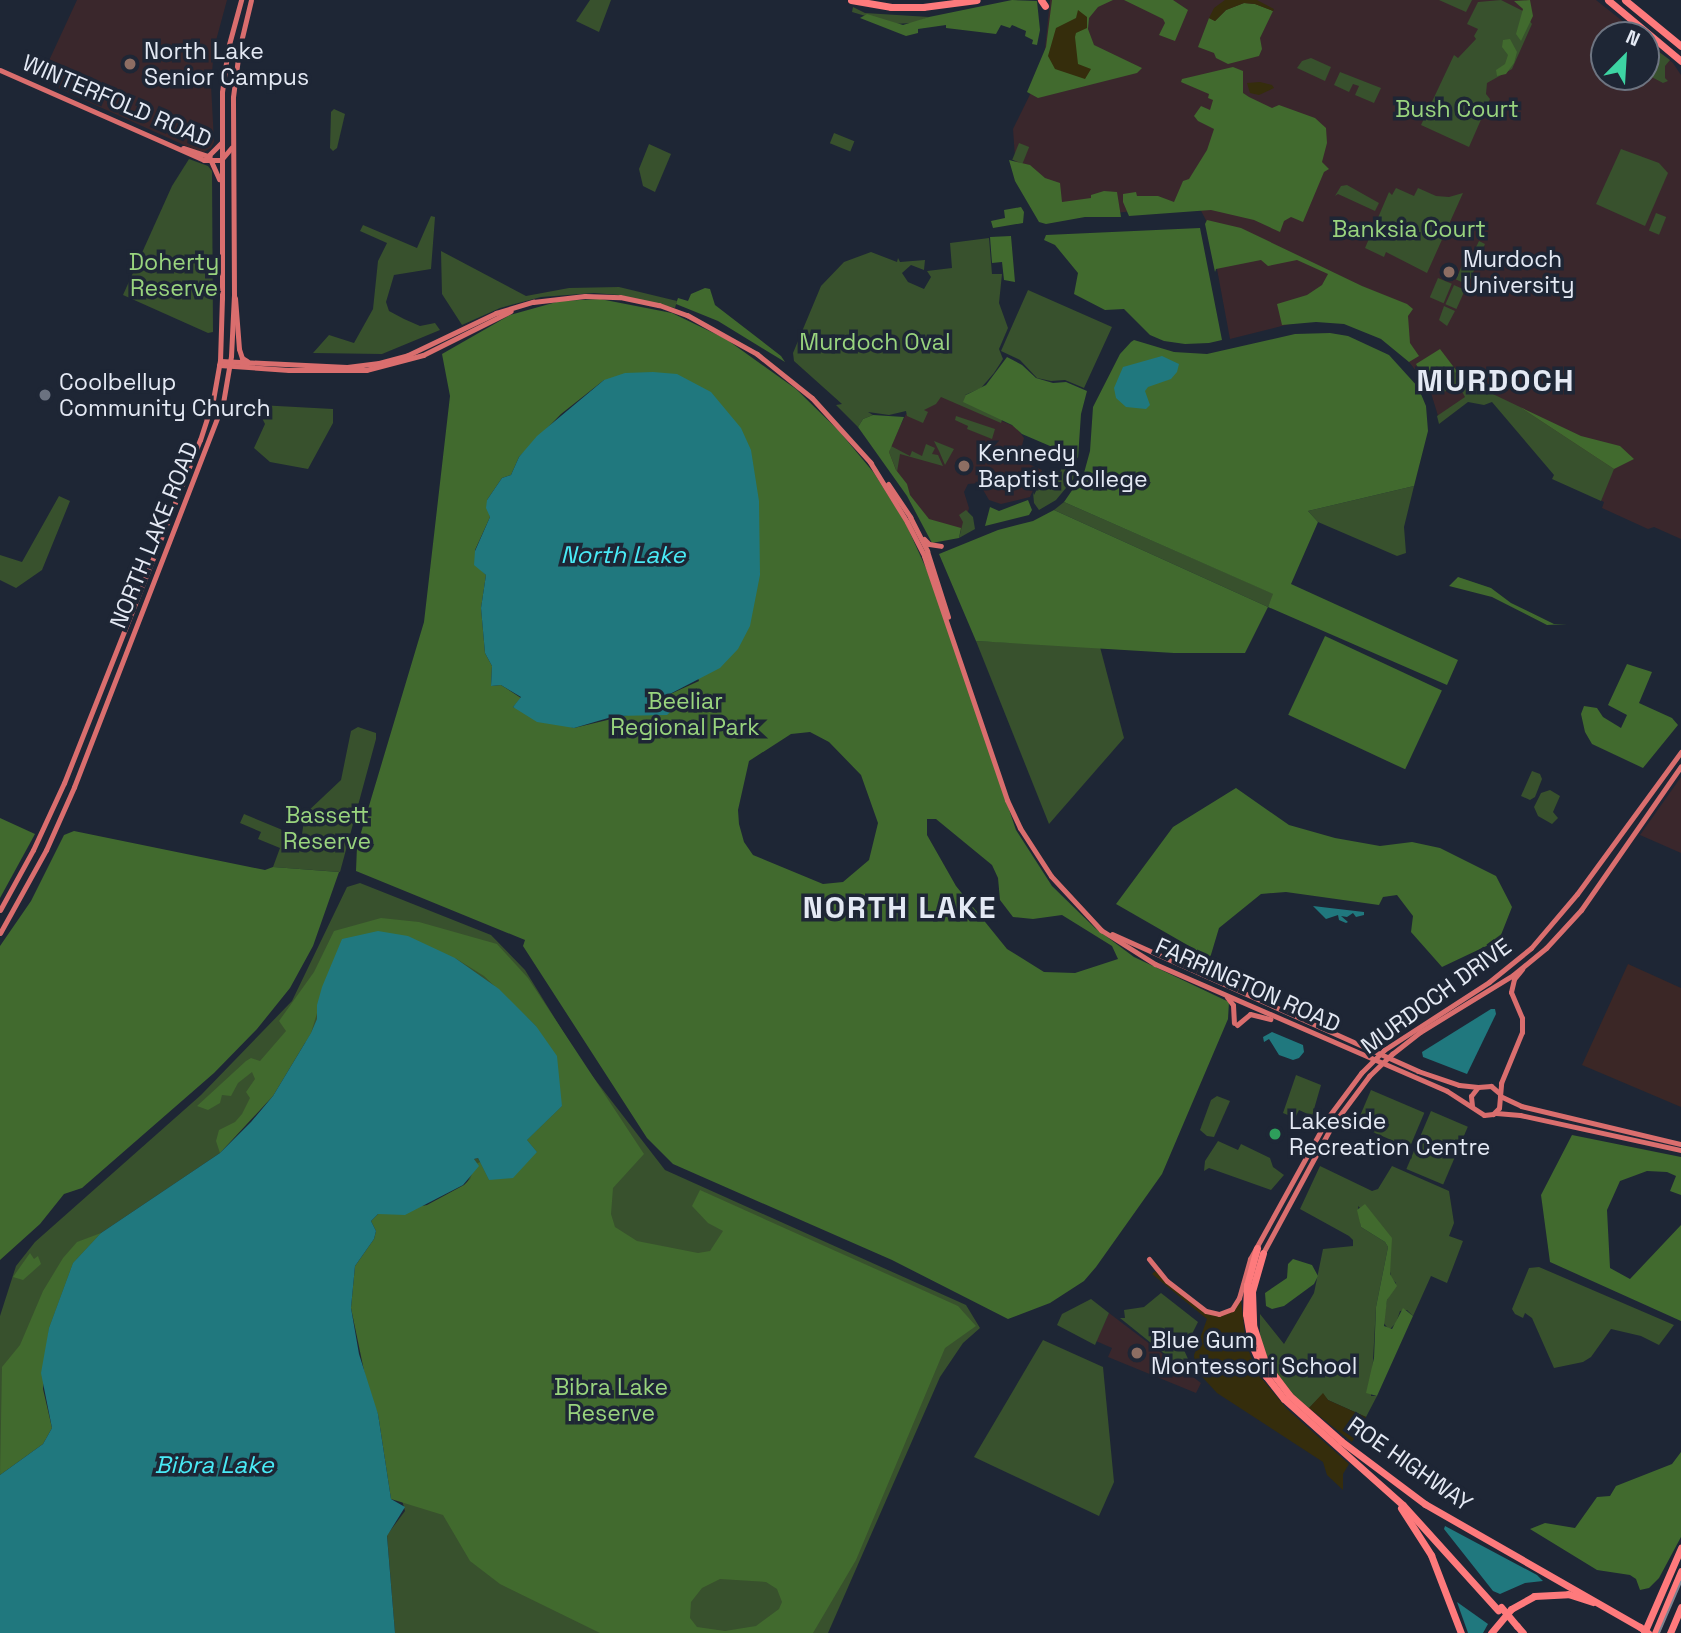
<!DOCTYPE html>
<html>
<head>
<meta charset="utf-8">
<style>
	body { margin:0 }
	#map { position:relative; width:1681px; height:1633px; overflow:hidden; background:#1e2635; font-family:"Space Grotesk",sans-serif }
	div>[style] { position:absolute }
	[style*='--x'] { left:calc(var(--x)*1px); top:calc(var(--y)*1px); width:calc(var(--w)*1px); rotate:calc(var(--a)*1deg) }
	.commercial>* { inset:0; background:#3b2726 }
	.education>* { inset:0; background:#3a272c }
	.green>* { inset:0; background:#38512d; transform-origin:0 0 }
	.forest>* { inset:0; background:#416a2e; transform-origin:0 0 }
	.sand>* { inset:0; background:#352d0c }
	.water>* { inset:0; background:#20787e }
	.major>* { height:5px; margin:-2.5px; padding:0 2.5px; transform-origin:2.5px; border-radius:2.5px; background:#da6e6e }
	.highway>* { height:7px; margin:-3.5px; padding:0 3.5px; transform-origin:3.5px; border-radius:3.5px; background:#fe7a7c }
	.rail>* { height:2px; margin:-1px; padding:0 1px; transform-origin:1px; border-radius:1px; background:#7d8391 }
	.major-bridge>* { height:5px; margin:-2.5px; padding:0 2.5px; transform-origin:2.5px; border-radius:2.5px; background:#da6e6e }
	.highway-bridge>* { height:7px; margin:-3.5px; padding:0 3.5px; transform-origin:3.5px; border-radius:3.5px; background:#fe7a7c }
	.dots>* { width:19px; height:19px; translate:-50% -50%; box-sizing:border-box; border:4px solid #1e2635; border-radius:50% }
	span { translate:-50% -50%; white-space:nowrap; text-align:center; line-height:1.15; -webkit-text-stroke:7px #1e2635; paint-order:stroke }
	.poi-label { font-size:23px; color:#e4e9f4 }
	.left { translate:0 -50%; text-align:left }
	.street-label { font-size:23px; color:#e4e9f4 }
	.park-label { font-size:23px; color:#99d47e }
	.water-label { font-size:24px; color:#49eaf6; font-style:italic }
	.district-label { font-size:30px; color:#e4e9f4; font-weight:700; letter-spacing:2px }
	.north { position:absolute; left:1590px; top:21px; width:70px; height:70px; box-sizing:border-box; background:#1e2635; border:2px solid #6d7481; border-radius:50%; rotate:24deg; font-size:19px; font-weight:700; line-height:28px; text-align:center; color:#e4e9f4 }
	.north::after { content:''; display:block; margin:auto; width:24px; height:32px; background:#3dd4a3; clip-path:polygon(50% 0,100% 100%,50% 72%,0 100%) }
</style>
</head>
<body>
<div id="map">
	<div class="commercial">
		<i style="clip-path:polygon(1628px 964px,1681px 988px,1681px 1107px,1582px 1065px)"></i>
	</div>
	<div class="education">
		<i style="clip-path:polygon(77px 0,227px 0,214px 48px,211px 85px,214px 142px,211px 148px,204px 152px,195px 150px,40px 80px)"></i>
		<i style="clip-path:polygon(1050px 0,1596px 0,1640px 35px,1604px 35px,1604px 77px,1646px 77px,1646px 41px,1673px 63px,1681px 75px,1681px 539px,1654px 527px,1648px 529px,1602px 508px,1604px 502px,1555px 478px,1556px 476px,1493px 401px,1466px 400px,1439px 419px,1431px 393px,1413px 367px,1400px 351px,1363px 325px,1317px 317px,1230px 339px,1209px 226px,1198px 205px,1040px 220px,1016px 171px,1013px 129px,1043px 68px)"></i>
		<i style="clip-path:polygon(940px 395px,1016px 427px,1024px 438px,1020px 453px,1027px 456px,1029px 464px,1042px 470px,1030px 497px,1001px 504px,989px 500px,979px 483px,968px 484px,964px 492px,969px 508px,963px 532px,928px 522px,909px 498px,887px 453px,906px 414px,935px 404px)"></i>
		<i style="clip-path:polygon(1681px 777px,1681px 853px,1640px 835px)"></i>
		<i style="clip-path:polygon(1109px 1313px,1201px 1383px,1196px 1393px,1108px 1357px,1112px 1348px,1096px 1341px)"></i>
	</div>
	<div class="green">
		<i style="clip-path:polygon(590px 0,611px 0,599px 32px,576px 21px)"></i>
		<i style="clip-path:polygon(1439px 0,1472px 0,1466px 12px)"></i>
		<i style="clip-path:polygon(1501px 0,1523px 11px,1532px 24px,1512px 69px,1487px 83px,1486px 94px,1490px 99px,1469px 147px,1421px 125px,1454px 55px,1458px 58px,1476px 39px,1474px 36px,1478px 29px,1467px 24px,1478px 2px)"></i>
		<i style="clip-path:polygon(853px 7px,865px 13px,929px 17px,913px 23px,893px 24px,852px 12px)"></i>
		<i style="clip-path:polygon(1655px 49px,1670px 60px,1665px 66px,1665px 78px,1668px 81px,1663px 83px,1646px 74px,1646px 67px,1654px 61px)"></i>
		<i style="clip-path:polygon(1311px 58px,1331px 67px,1325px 81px,1297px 68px,1302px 61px)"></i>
		<i style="clip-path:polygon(1340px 72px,1381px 88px,1374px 103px,1355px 95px,1359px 86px,1353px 84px,1349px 92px,1334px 85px)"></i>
		<i style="clip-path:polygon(334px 109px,345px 114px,337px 148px,333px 151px,330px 148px,331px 112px)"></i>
		<i style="left:834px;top:133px;width:22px;height:11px;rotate:22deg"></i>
		<i style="left:1019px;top:143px;width:11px;height:18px;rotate:22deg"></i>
		<i style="clip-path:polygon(649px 144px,671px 154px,655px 192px,643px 186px,639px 169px)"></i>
		<i style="clip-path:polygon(1621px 149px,1659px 163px,1668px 173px,1645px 226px,1596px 204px)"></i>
		<i style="clip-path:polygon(189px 159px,208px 166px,212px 171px,213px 332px,208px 333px,123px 295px,172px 186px)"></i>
		<i style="clip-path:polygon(1347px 185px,1379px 203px,1375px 211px,1338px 194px,1335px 196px,1341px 186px)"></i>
		<i style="clip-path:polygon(1396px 188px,1414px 196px,1418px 188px,1436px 196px,1449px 197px,1463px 193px,1427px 273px,1386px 252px,1384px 257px,1365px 248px,1389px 192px,1392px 195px)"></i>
		<i style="left:1656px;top:213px;width:11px;height:19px;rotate:22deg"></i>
		<i style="clip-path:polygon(431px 216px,435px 217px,431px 269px,394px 275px,386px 302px,389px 311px,404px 319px,420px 326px,435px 323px,440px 330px,382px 354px,313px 353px,329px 335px,354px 343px,373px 309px,378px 261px,387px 243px,360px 231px,363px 225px,417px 248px)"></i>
		<i style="clip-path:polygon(989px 238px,992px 274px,1002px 274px,999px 303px,1008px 328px,999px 349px,1003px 359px,994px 373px,981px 388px,965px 395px,973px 394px,1002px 420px,1001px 423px,941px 397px,936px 404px,924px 410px,928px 412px,923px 423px,907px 416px,906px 411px,889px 415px,868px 412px,873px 415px,863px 419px,858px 427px,836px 405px,842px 404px,794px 361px,793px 353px,821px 286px,844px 262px,871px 252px,897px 262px,898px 258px,900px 262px,925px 260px,924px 270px,911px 265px,902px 273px,908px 282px,924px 289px,931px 277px,927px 271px,952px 268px,950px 243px)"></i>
		<i style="clip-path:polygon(1479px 241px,1485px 244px,1476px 264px,1465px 256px,1468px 251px,1473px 253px)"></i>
		<i style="clip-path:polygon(441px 251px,526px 296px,569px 288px,619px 287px,677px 301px,675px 308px,619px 295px,594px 293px,541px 297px,500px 308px,462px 325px,442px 294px)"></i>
		<i style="left:1463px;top:263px;width:13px;height:18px;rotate:23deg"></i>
		<i style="left:1438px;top:278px;width:15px;height:21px;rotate:23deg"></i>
		<i style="left:1454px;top:285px;width:12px;height:21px;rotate:24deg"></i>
		<i style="clip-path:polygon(1028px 290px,1112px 327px,1084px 388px,1065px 380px,1051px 381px,1037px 378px,1020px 360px,1001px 351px)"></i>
		<i style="clip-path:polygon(1444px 306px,1455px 311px,1447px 326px,1439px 320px)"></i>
		<i style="clip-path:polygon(1436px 365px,1448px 368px,1474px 385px,1520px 407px,1614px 469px,1601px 501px,1552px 479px,1554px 475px,1492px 402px,1484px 405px,1468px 402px,1439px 424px,1437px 416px,1465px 397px,1460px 388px,1433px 394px)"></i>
		<i style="clip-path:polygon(239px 404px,333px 409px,333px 423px,308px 469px,270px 462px,254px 448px,265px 424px,261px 416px,239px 412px)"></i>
		<i style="clip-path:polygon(956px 416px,995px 429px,992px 439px,967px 429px,968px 426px,955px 420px)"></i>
		<i style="clip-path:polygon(892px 441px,891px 446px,910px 456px,912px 451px,922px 456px,926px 444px,935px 448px,932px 454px,938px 455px,943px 466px,900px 454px,897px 472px,889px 452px)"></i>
		<i style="clip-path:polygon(934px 441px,954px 449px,945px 465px,939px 451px)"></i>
		<i style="clip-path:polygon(1067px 460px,1077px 465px,1075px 477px,1056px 500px,1039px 510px,1034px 503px,1033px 492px,1034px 495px,1039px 485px,1051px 490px,1063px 466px,1061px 463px)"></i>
		<i style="clip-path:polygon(1414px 486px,1404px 527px,1406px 553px,1397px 556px,1318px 522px,1308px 511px)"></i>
		<i style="clip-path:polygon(59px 496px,70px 501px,42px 570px,16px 588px,0 580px,0 555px,22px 562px)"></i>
		<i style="clip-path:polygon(1064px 502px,1274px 594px,1268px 607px,1054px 510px)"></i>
		<i style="clip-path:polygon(966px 510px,973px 517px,975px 529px,959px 538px,963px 522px,959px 515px)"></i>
		<i style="clip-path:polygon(976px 641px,1100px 647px,1124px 738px,1049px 824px)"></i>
		<i style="clip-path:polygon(358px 727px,376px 733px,376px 739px,340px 872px,273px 867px,280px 848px,258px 839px,261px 832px,240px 823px,244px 814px,297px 836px,302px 834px,305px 814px,341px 780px,351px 731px)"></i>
		<i style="clip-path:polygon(1532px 771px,1540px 774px,1542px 779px,1535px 797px,1530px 800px,1521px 796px)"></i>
		<i style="clip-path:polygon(1550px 790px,1560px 796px,1553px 812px,1558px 818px,1552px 824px,1538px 816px,1534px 807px,1541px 793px)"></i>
		<i style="clip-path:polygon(360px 883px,491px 935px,525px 970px,583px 1064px,665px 1170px,966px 1305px,980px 1328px,963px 1343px,940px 1377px,828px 1633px,395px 1633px,387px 1535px,405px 1511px,378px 1414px,368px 1390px,476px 1164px,474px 1159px,478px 1158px,480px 1162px,513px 1178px,305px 1042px,220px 1153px,101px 1233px,0 1475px,0 1316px,16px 1266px,35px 1242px,201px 1095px,292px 1001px,347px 887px)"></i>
		<i style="clip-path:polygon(1296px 1075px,1321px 1085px,1312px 1116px,1299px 1110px,1295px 1118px,1283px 1113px)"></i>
		<i style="left:1371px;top:1090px;width:58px;height:38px;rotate:23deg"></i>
		<i style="clip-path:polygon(1217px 1096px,1230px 1101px,1214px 1137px,1207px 1136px,1200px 1130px,1211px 1100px)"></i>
		<i style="left:1431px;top:1111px;width:40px;height:63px;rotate:23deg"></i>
		<i style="clip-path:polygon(1218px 1141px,1238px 1150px,1241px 1144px,1270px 1158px,1273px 1167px,1284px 1175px,1271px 1190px,1209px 1168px,1204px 1171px,1205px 1161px)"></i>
		<i style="clip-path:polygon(1320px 1166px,1372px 1191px,1378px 1189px,1392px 1166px,1449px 1191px,1454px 1223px,1449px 1236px,1463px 1241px,1447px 1283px,1431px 1276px,1413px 1316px,1407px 1310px,1400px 1311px,1396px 1323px,1389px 1330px,1383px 1322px,1387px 1300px,1396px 1283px,1391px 1278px,1389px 1265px,1391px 1238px,1358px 1206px,1361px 1227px,1385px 1242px,1388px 1247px,1376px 1307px,1371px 1396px,1377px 1396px,1366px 1417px,1328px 1400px,1323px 1394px,1309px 1408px,1291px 1394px,1268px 1363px,1260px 1344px,1260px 1314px,1284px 1344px,1314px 1293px,1323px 1249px,1353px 1246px,1353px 1240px,1349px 1236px,1300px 1209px)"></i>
		<i style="clip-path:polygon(1539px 1267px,1674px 1325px,1659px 1345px,1641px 1336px,1611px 1329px,1591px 1357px,1583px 1362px,1554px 1368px,1532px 1318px,1525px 1313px,1523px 1318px,1515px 1314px,1512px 1309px,1529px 1268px)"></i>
		<i style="clip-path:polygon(1161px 1293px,1198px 1322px,1184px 1350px,1193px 1370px,1192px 1374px,1172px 1359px,1177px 1364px,1174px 1372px,1165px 1368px,1162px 1365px,1166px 1355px,1120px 1318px,1125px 1318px,1124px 1310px,1144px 1307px)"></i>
		<i style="clip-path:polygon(1091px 1299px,1109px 1313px,1095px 1345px,1057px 1325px,1062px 1314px)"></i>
		<i style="clip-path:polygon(1043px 1340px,1103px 1367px,1114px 1482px,1099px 1516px,974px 1457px)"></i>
	</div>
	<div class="forest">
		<i style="clip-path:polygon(1012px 0,1037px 1px,1040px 30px,1037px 45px,1032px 44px,1033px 40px,1025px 36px,1026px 31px,1012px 25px,1010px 28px,1001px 25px,996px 34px,946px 28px,946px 25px,918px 29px,918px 33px,906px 36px,860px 18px,867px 14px,903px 25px,929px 17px)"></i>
		<i style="clip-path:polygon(1052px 0,1113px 0,1098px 7px,1089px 18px,1088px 29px,1094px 45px,1142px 68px,1137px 73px,1038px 98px,1027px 92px,1046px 47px)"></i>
		<i style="clip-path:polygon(1124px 0,1173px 0,1188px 10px,1175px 41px,1159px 35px,1165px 23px,1163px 19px)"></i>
		<i style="clip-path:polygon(1530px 0,1533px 16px,1521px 41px,1516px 34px,1523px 9px,1514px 1px)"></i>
		<i style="clip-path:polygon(1244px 3px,1255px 4px,1273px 11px,1260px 38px,1262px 49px,1259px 56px,1228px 64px,1216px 58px,1214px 53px,1198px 47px,1209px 18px,1215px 21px,1226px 10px)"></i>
		<i style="clip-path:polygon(1510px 39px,1517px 52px,1514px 63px,1506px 74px,1497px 76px,1496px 70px,1505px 64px,1508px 55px,1502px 47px,1503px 40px)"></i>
		<i style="clip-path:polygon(1233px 67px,1243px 71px,1243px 93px,1249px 97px,1272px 108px,1279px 105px,1315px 118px,1326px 128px,1327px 143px,1322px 162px,1329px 169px,1324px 172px,1303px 222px,1291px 217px,1284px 221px,1280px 232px,1254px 220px,1211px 210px,1129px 216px,1123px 202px,1123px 194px,1136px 192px,1137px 196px,1158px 196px,1174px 202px,1183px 181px,1189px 179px,1207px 150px,1214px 129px,1198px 121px,1194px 116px,1201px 106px,1210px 110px,1213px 100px,1208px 98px,1209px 94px,1181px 82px,1182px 79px)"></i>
		<i style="clip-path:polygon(1009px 160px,1030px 165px,1045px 178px,1060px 183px,1062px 202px,1091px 198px,1091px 195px,1104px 191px,1117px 192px,1121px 217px,1085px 217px,1046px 224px,1039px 222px,1015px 181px)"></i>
		<i style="clip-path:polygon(1021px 207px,1024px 212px,1023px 223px,993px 228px,991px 221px,1005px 218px,1004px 210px)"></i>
		<i style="clip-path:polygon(1207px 220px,1241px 228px,1362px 286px,1407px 304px,1413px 309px,1408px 316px,1410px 343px,1419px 356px,1409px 362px,1381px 339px,1344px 324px,1316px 322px,1282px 325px,1277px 304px,1307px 295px,1322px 285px,1328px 274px,1297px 260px,1268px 266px,1261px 260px,1216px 269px,1215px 272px,1205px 224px)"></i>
		<i style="clip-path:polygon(1200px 228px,1222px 340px,1209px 343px,1185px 344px,1164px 341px,1150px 335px,1124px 309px,1105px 310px,1074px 294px,1078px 273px,1055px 245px,1044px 240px,1046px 235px)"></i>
		<i style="clip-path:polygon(1011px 236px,1015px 282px,1004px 280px,1002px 262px,992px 263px,990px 237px)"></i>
		<i style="clip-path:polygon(705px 288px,710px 289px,715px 305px,781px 356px,785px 362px,718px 321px,676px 304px,678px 298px,688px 301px,691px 294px)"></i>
		<i style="clip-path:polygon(evenodd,600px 299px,672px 313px,726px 339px,796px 389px,839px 431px,874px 473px,905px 522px,930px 577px,1016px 830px,1052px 886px,1095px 928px,1134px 957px,1229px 1002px,1228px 1019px,1162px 1174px,1096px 1267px,1084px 1281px,1050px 1303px,1008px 1319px,892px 1260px,673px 1164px,647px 1138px,523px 946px,525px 940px,356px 871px,357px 846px,424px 622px,450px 396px,442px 354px,510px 315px,560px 301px,600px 299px,604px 380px,699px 681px,666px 696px,674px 704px,574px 728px,513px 707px,521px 698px,501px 685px,491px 686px,492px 666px,485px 653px,481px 608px,486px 575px,480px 569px,475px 550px,490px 517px,487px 500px,502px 478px,511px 475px,519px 457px,561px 414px,604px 380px,600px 299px,810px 732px,829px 742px,861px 775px,878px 823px,869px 860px,843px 882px,823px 884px,753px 855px,744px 842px,739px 824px,738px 810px,749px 761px,791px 734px,810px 732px,600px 299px,927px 819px,936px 819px,992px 865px,998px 878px,1000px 900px,1013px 917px,1033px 919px,1062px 915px,1112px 946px,1118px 959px,1075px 973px,1044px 972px,1007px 949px,956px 886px,927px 835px,927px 819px)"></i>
		<i style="clip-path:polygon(1330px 333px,1348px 336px,1389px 355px,1418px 387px,1426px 406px,1428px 431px,1414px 486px,1308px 511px,1318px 522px,1291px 584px,1458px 660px,1447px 685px,1268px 607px,1245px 653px,1174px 653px,976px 641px,939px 554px,998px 530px,1033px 521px,1054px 510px,1268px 607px,1273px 594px,1064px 502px,1084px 473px,1090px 451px,1093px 407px,1120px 354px,1131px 342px,1134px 340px,1174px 352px,1207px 354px,1295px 334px)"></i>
		<i style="clip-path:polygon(1440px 349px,1459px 374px,1436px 366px,1433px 394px,1416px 364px)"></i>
		<i style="clip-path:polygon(1007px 357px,1022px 365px,1036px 378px,1053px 383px,1066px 382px,1087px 391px,1081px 414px,1078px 458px,1022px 434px,1012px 425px,963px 402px,966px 395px,986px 385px)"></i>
		<i style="clip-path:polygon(1520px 407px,1581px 436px,1620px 446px,1634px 459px,1614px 469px)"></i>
		<i style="clip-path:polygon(873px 415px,904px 417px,889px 452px,896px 470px,907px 484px,910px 495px,929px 519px,961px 528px,959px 538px,932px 543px,907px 496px,858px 427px,863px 419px)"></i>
		<i style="clip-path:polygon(1028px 500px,1032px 510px,1029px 515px,985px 526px,990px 507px,999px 511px)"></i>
		<i style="clip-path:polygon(1458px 577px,1491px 588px,1511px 603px,1554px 624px,1567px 624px,1547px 625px,1492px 597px,1449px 586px)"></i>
		<i style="left:1325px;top:636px;width:129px;height:87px;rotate:25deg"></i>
		<i style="clip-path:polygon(1627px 664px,1652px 672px,1639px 703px,1672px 718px,1678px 725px,1643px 768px,1592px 744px,1585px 732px,1581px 714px,1584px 706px,1597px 708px,1603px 717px,1621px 728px,1627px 715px,1608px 705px)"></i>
		<i style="clip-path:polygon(1236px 788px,1289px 825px,1335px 838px,1380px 846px,1412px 842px,1440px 848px,1496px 876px,1512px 907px,1499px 940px,1442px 967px,1411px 932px,1413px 916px,1397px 895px,1383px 897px,1379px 905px,1286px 892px,1261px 894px,1219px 928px,1210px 958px,1116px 904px,1173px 827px)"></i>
		<i style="clip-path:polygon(0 818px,35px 834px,0 898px)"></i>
		<i style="clip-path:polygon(74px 831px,265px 870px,273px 867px,339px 872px,313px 946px,290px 988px,257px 1029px,214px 1073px,82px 1188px,64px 1194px,40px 1224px,0 1260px,0 946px,31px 901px,64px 835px)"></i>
		<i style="clip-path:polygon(evenodd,381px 918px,419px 922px,497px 944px,528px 978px,644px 1154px,613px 1188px,611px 1214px,615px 1227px,637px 1241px,698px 1253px,710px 1251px,723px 1231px,708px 1223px,692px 1206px,700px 1190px,958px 1306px,976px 1326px,945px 1348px,856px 1560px,813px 1633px,600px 1633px,500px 1584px,470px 1561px,443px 1515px,391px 1499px,378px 1414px,368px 1390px,351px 1308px,355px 1266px,374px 1239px,376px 1231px,371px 1221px,378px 1214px,427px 1205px,464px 1185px,470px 1179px,476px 1164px,480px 1162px,489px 1180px,537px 1152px,527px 1140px,562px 1106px,536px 1026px,484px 976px,455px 958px,318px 1010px,311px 1033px,273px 1096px,220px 1153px,216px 1141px,219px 1130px,235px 1122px,242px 1114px,250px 1098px,246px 1092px,255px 1079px,252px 1072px,238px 1083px,231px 1096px,222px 1095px,220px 1103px,208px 1110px,197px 1106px,246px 1061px,251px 1058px,260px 1061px,286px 1031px,279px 1021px,314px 972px,334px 931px,381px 918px,720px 1579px,766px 1582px,777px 1589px,782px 1602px,779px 1609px,756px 1626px,725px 1631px,697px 1627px,690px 1618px,691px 1602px,702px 1588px,720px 1579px)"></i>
		<i style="clip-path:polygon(1572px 1135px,1681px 1157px,1681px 1195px,1670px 1191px,1676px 1176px,1667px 1172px,1647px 1171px,1620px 1181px,1607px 1210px,1610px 1268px,1630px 1279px,1681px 1225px,1681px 1321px,1550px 1262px,1541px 1195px)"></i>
		<i style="clip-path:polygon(1365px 1204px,1392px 1238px,1390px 1274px,1397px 1286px,1387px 1300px,1384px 1326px,1392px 1329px,1403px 1308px,1413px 1316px,1377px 1396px,1366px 1393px,1374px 1358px,1376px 1307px,1388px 1247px,1385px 1242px,1361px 1227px,1357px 1210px)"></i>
		<i style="clip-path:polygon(101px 1233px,73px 1263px,49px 1328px,43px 1389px,52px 1428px,43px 1444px,0 1475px,2px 1367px,20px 1345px,43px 1291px,63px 1258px,77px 1242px)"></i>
		<i style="clip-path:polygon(30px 1253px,34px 1259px,38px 1256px,41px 1264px,23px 1280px,13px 1277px)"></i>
		<i style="clip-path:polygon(1293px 1259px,1312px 1265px,1318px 1276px,1314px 1284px,1284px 1306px,1272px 1309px,1266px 1306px,1265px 1293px,1287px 1278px,1288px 1264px)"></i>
		<i style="clip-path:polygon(1681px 1452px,1681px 1537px,1659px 1578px,1649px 1588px,1640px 1590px,1636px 1579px,1630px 1575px,1597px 1570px,1530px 1529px,1545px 1523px,1575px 1528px,1597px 1497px,1610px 1496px,1616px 1486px,1672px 1464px)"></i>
	</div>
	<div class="sand">
		<i style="clip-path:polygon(1225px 0,1257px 0,1274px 9px,1273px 11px,1255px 4px,1244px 3px,1226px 10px,1215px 21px,1209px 18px,1214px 8px)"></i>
		<i style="clip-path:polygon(1078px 10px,1087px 17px,1087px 28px,1076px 33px,1075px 37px,1078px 64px,1091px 69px,1085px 79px,1055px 69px,1048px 56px,1056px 28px,1076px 18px)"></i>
		<i style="clip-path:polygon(1260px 82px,1272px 85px,1274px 88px,1259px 95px,1250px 93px,1247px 83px)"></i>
		<i style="clip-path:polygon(1155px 1271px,1179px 1293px,1210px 1315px,1222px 1315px,1241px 1300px,1246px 1344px,1258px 1374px,1287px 1409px,1349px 1464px,1343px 1474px,1343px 1490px,1327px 1475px,1323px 1462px,1217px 1393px,1195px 1369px,1194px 1355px,1207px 1319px,1152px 1274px)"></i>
		<i style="clip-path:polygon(1323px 1393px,1328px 1400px,1366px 1417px,1352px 1442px,1309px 1408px)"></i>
	</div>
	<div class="water">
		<i style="clip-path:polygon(1162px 356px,1179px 364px,1177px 372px,1171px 379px,1148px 387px,1145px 391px,1150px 405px,1146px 409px,1126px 407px,1116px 398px,1114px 388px,1123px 367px)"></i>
		<i style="clip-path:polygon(653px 372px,677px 374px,711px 392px,741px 428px,751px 450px,759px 501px,760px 575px,750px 626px,738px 649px,720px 668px,666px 696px,675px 708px,667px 715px,615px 716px,574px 728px,537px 722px,513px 707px,521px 697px,501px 685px,491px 686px,492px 666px,485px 653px,481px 608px,486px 575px,474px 565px,475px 551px,490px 517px,486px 508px,487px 500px,502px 478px,511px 475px,519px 457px,537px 436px,604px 380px,625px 373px)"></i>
		<i style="clip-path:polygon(1313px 906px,1364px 912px,1364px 915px,1356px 917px,1353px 913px,1347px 917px,1341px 916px,1348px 922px,1346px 923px,1339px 920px,1338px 915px,1326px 919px)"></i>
		<i style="clip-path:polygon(378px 931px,408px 936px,455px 958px,499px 989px,536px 1026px,557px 1056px,562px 1106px,527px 1140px,537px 1152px,513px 1178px,489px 1180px,478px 1158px,474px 1159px,479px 1166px,463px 1185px,405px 1215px,378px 1214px,371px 1221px,376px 1231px,374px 1239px,355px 1266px,351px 1308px,359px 1354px,378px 1414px,391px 1499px,405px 1507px,387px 1536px,395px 1633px,0 1633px,0 1475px,43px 1444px,52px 1428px,41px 1373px,49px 1328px,73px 1263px,101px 1233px,220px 1153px,251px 1122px,273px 1096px,311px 1033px,317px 1019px,317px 1005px,322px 987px,342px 939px)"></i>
		<i style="clip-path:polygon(1491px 1009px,1495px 1009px,1496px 1014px,1467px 1074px,1423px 1057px,1422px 1052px)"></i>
		<i style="clip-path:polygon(1272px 1032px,1303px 1045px,1304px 1052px,1299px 1058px,1293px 1060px,1279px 1055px,1269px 1039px,1264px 1042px,1263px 1037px)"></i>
		<i style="clip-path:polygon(1445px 1526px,1537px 1575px,1543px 1581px,1525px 1583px,1500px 1594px,1493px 1591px,1444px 1529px)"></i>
		<i style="clip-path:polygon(1457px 1602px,1488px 1624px,1483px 1633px,1468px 1633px)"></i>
	</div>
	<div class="major">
		<i style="--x:0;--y:70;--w:223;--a:23.8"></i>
		<i style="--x:204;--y:160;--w:17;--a:0"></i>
		<i style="--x:221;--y:160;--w:16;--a:-50"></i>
		<i style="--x:183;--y:148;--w:28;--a:18"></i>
		<i style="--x:207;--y:157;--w:20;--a:-45"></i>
		<i style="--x:211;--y:161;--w:20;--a:66"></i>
		<i style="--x:235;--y:298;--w:51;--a:85.5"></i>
		<i style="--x:239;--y:349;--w:9;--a:72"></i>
		<i style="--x:242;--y:358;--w:6;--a:31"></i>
		<i style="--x:220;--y:361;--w:127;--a:2.7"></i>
		<i style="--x:347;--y:367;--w:32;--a:-7"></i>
		<i style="--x:379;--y:363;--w:30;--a:-15"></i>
		<i style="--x:408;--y:355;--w:98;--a:-25.5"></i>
		<i style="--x:496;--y:313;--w:39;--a:-17"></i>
		<i style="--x:533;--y:302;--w:52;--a:-6.6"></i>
		<i style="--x:585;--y:296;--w:35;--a:2"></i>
		<i style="--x:620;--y:297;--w:40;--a:12"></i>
		<i style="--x:659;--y:305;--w:30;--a:20"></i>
		<i style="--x:687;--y:315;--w:80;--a:29.1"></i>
		<i style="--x:757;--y:354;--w:70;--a:38.7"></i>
		<i style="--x:812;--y:398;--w:88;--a:47.8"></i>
		<i style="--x:219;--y:365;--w:70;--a:4.1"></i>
		<i style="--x:289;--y:370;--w:77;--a:0"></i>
		<i style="--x:366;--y:370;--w:59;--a:-14.7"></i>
		<i style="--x:423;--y:355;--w:98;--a:-26.6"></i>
		<i style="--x:870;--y:462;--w:70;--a:58.3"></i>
		<i style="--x:907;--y:522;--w:38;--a:63"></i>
		<i style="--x:924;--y:556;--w:258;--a:71.2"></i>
		<i style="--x:1007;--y:800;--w:31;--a:65"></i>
		<i style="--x:1020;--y:828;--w:57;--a:57.1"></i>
		<i style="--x:1051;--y:876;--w:74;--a:47.2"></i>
		<i style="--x:1101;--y:930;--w:64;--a:32.2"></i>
		<i style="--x:1155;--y:964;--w:318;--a:23.5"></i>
		<i style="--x:1447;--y:1091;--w:44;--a:33"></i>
		<i style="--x:1484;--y:1115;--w:9;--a:-6"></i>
		<i style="--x:1493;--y:1114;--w:8;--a:-45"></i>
		<i style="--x:1499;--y:1108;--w:25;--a:-85"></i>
		<i style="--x:1501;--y:1083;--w:55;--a:-67.6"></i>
		<i style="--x:1522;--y:1032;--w:14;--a:-90"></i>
		<i style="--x:1522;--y:1018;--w:28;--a:-113"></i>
		<i style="--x:1511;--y:992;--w:13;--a:-77"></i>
		<i style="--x:1514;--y:979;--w:13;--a:-51"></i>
		<i style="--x:888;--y:484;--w:40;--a:56"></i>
		<i style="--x:910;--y:517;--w:38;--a:63"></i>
		<i style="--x:927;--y:551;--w:69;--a:72.3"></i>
		<i style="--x:924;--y:539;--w:7;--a:45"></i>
		<i style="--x:929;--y:544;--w:12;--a:9"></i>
		<i style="--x:0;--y:910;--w:68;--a:-61.2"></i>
		<i style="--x:33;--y:850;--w:74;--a:-65.2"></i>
		<i style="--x:64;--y:783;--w:369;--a:-68.4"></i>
		<i style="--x:200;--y:440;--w:42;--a:-72"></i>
		<i style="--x:213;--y:400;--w:40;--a:-80"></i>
		<i style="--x:220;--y:361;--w:63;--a:-88.2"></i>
		<i style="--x:222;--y:298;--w:206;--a:-90"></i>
		<i style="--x:222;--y:92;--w:44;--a:-82.2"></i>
		<i style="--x:228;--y:48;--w:50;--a:-74.8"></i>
		<i style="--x:0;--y:933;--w:95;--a:-61"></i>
		<i style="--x:46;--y:850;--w:69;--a:-66"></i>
		<i style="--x:74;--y:787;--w:412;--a:-68.8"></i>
		<i style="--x:223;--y:403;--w:48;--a:-80.3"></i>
		<i style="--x:231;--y:356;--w:61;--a:-87.2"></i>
		<i style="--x:234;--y:295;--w:198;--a:-90.3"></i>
		<i style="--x:233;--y:97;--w:47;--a:-82.7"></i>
		<i style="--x:239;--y:50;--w:51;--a:-76.5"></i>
		<i style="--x:1112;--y:934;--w:335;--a:24.1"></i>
		<i style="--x:1418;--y:1071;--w:43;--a:18.9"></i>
		<i style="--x:1459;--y:1085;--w:19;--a:6"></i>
		<i style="--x:1227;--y:997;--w:10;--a:53"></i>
		<i style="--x:1233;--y:1005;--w:18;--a:87"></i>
		<i style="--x:1237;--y:1025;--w:17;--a:-40"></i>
		<i style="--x:1250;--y:1014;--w:21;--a:14"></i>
		<i style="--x:1384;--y:1050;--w:125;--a:-32.9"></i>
		<i style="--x:1489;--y:982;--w:54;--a:-39"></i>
		<i style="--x:1531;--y:948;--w:71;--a:-49.6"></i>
		<i style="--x:1577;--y:894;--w:176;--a:-53.8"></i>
		<i style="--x:1392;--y:1054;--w:36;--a:-38"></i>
		<i style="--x:1420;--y:1032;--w:109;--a:-31.5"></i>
		<i style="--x:1513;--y:975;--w:43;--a:-39.3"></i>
		<i style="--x:1546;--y:948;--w:52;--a:-47.4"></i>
		<i style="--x:1581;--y:910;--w:175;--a:-55.2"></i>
		<i style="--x:1500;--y:1096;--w:23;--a:25"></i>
		<i style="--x:1521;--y:1106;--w:164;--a:13.4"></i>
		<i style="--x:1472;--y:1106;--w:10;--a:-96"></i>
		<i style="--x:1471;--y:1096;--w:11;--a:-52"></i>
		<i style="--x:1478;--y:1087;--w:13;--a:-4"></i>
		<i style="--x:1491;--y:1086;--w:11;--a:41"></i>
		<i style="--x:1496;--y:1113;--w:24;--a:5"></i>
		<i style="--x:1520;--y:1115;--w:165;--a:12.3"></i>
		<i style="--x:1263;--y:1253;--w:143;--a:-61.6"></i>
		<i style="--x:1331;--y:1127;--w:64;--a:-53.3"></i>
		<i style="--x:1149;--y:1259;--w:28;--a:51"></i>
		<i style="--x:1167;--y:1281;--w:49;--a:37.6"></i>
		<i style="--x:1206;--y:1311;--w:13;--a:13"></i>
		<i style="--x:1219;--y:1314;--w:14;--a:-21"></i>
		<i style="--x:1232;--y:1309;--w:13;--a:-58"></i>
		<i style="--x:1239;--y:1298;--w:41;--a:-74.2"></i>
		<i style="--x:1250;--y:1259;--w:163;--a:-61.1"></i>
		<i style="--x:1329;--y:1116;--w:54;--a:-53.3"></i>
	</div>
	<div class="highway">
		<i style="--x:851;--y:0;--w:41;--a:9.9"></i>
		<i style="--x:891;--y:7;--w:32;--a:0"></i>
		<i style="--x:923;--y:7;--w:54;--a:-7.4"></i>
		<i style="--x:1041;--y:0;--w:7;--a:56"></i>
		<i style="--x:1608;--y:0;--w:95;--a:39.9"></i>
		<i style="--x:1625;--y:0;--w:72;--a:39.4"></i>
		<i style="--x:1257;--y:1248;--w:38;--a:105"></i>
		<i style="--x:1247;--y:1285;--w:29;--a:92"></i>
		<i style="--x:1246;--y:1314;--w:29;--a:80"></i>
		<i style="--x:1251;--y:1343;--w:36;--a:66"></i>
		<i style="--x:1266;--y:1376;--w:29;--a:52"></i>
		<i style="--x:1284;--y:1399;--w:159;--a:41.7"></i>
		<i style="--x:1403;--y:1505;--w:142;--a:47.9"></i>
		<i style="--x:1263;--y:1253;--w:40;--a:106"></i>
		<i style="--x:1252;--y:1291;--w:34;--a:88"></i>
		<i style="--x:1253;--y:1325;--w:40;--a:72"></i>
		<i style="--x:1265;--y:1363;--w:40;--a:53"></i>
		<i style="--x:1289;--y:1395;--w:69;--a:41.5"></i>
		<i style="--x:1341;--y:1441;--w:105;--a:36.9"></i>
		<i style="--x:1425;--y:1504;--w:248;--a:29.8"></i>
		<i style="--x:1401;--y:1508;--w:56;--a:57.4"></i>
		<i style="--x:1431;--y:1555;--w:84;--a:69"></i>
		<i style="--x:1517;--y:1626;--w:9;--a:49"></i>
		<i style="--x:1491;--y:1633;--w:31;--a:-50"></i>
		<i style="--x:1511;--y:1609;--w:26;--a:-29"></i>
		<i style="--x:1534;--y:1596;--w:34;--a:-3"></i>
		<i style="--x:1568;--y:1594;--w:26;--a:18"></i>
		<i style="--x:1644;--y:1633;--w:93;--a:-66.5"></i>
		<i style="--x:1655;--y:1633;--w:67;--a:-67.2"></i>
		<i style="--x:1670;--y:1633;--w:28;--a:-67"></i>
	</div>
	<div class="rail">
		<i style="--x:1659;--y:1633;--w:56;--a:-66.7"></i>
	</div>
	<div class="major-bridge">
		<i style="--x:1361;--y:1073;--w:33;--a:-45"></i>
		<i style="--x:1369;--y:1076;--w:32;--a:-44"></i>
	</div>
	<div class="highway-bridge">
		<i style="--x:1501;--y:1607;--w:25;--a:50"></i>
		<i style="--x:1640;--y:1627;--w:10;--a:37"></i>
	</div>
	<div class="dots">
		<i style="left:130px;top:64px;background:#8d6e63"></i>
		<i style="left:1449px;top:272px;background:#8d6e63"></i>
		<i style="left:45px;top:395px;background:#6b7280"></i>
		<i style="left:964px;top:466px;background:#8d6e63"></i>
		<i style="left:1275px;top:1134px;background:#2e9e5b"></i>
		<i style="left:1137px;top:1353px;background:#8d6e63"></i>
	</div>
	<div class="poi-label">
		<span class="left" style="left:144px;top:64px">North Lake<br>Senior Campus</span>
		<span class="left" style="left:1463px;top:272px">Murdoch<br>University</span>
		<span class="left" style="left:59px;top:395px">Coolbellup<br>Community Church</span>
		<span class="left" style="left:978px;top:466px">Kennedy<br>Baptist College</span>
		<span class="left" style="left:1289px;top:1134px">Lakeside<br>Recreation Centre</span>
		<span class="left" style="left:1151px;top:1353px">Blue Gum<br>Montessori School</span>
	</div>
	<div class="street-label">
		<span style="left:117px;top:101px;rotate:23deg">WINTERFOLD ROAD</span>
		<span style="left:154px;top:535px;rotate:-68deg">NORTH LAKE ROAD</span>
		<span style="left:1248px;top:985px;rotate:24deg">FARRINGTON ROAD</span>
		<span style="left:1436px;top:996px;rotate:-36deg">MURDOCH DRIVE</span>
		<span style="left:1410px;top:1464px;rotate:35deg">ROE HIGHWAY</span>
	</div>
	<div class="park-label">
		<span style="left:1457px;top:109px">Bush Court</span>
		<span style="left:1409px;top:229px">Banksia Court</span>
		<span style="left:174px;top:275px">Doherty<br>Reserve</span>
		<span style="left:875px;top:342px">Murdoch Oval</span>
		<span style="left:685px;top:714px">Beeliar<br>Regional Park</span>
		<span style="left:327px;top:828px">Bassett<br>Reserve</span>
		<span style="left:611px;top:1400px">Bibra Lake<br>Reserve</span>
	</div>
	<div class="water-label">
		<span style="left:623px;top:555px">North Lake</span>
		<span style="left:214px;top:1465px">Bibra Lake</span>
	</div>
	<div class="district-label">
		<span style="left:1496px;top:381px">MURDOCH</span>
		<span style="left:900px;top:908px">NORTH LAKE</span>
	</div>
	<div class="north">N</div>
</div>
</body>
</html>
